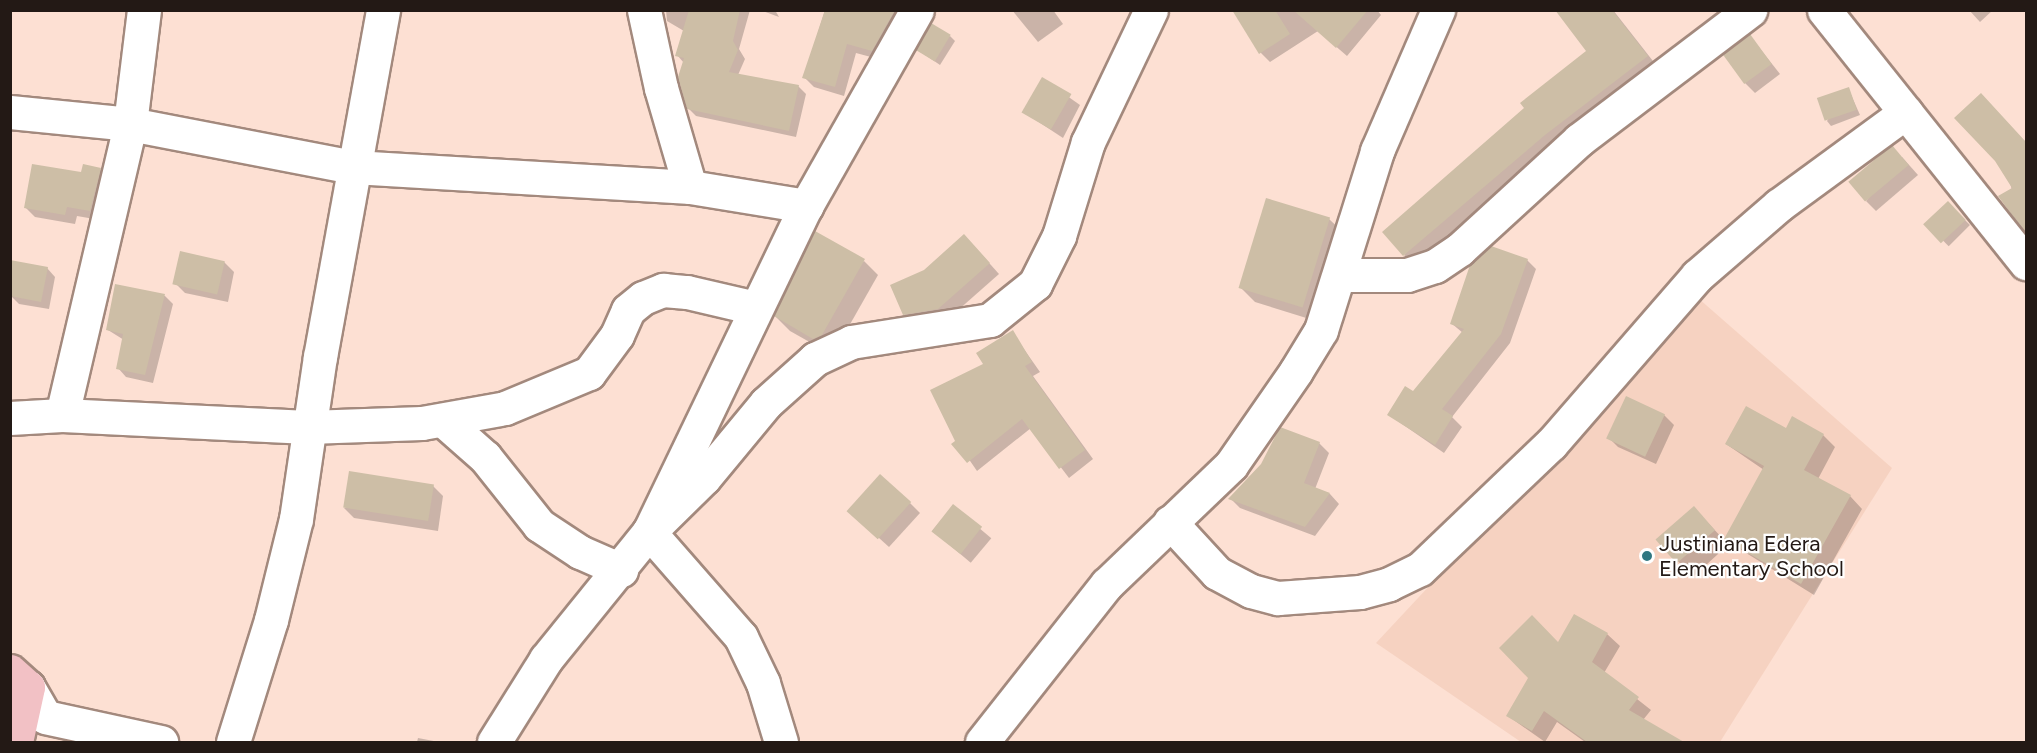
<!DOCTYPE html>
<html>
<head>
<meta charset="utf-8">
<style>
	body { margin:0 }
	#map { position:relative; width:2037px; height:753px; overflow:hidden; background:#fde0d3; font-family:Figtree,sans-serif }
	div>[style] { position:absolute }
	[style*='--x'] { left:calc(var(--x)*1px); top:calc(var(--y)*1px); width:calc(var(--w)*1px); rotate:calc(var(--a)*1deg) }
	.built>* { inset:0; background:#f6d2c1 }
	.shadow>* { inset:0; background:#0003; transform-origin:0 0 }
	.building>* { inset:0; background:#cdbea6; transform-origin:0 0 }
	.roads { filter:drop-shadow(2px 0 #a3897d) drop-shadow(-2px 0 #a3897d) drop-shadow(0 2px #a3897d) drop-shadow(0 -2px #a3897d) }
	.minor>* { height:33px; margin:-16.5px; padding:0 16.5px; transform-origin:16.5px; border-radius:16.5px; background:#fff }
	.major>* { height:33px; margin:-16.5px; padding:0 16.5px; transform-origin:16.5px; border-radius:16.5px; background:#f2c1c5 }
	.dots>* { width:16px; height:16px; translate:-50% -50%; box-sizing:border-box; border:3px solid #fff; border-radius:50% }
	span { translate:-50% -50%; white-space:nowrap; text-align:center; line-height:1.15; -webkit-text-stroke:4.5px #fff; paint-order:stroke }
	.poi-label { font-size:22px; color:#231915 }
	.left { translate:0 -50%; text-align:left }
	.frame { position:absolute; inset:0; border:12px solid #231915; pointer-events:none }
</style>
</head>
<body>
<div id="map">
	<div class="built">
		<i style="clip-path:polygon(1698px 298px,1892px 468px,1720px 742px,1521px 742px,1376px 643px)"></i>
	</div>
	<div class="shadow">
		<i style="clip-path:polygon(666px 10px,750px 10px,739px 49px,745px 59px,738px 75px,798px 86px,806px 94px,796px 137px,696px 116px,688px 108px,684px 63px,677px 55px,684px 31px,667px 21px)"></i>
		<i style="clip-path:polygon(760px 10px,775px 10px,779px 17px)"></i>
		<i style="clip-path:polygon(825px 10px,911px 10px,882px 60px,856px 53px,844px 96px,814px 87px,804px 77px)"></i>
		<i style="clip-path:polygon(1012px 10px,1053px 10px,1063px 24px,1038px 42px)"></i>
		<i style="clip-path:polygon(1245px 10px,1377px 10px,1381px 15px,1347px 56px,1318px 31px,1270px 62px,1261px 53px)"></i>
		<i style="clip-path:polygon(1556px 10px,1613px 10px,1660px 70px,1417px 269px,1404px 255px,1588px 51px)"></i>
		<i style="clip-path:polygon(1969px 10px,1993px 10px,1980px 22px)"></i>
		<i style="clip-path:polygon(950px 36px,955px 41px,940px 65px,918px 50px)"></i>
		<i style="clip-path:polygon(1750px 36px,1780px 74px,1755px 93px,1745px 83px)"></i>
		<i style="clip-path:polygon(1043px 79px,1080px 105px,1063px 138px,1025px 113px)"></i>
		<i style="clip-path:polygon(1848px 88px,1860px 115px,1831px 126px,1827px 121px)"></i>
		<i style="clip-path:polygon(1989px 104px,2026px 143px,2026px 230px,2021px 224px)"></i>
		<i style="clip-path:polygon(1902px 157px,1918px 175px,1876px 211px,1866px 201px)"></i>
		<i style="clip-path:polygon(100px 169px,110px 179px,100px 220px,77px 216px,75px 224px,35px 217px,25px 207px,82px 174px)"></i>
		<i style="left:1948px;top:203px;width:31px;height:30px;rotate:45deg"></i>
		<i style="clip-path:polygon(1329px 219px,1344px 233px,1316px 321px,1255px 302px,1240px 287px)"></i>
		<i style="clip-path:polygon(974px 246px,999px 274px,948px 319px,914px 324px,904px 314px)"></i>
		<i style="clip-path:polygon(1527px 260px,1536px 269px,1510px 343px,1452px 417px,1462px 427px,1444px 453px,1389px 415px,1414px 393px,1463px 333px,1451px 323px)"></i>
		<i style="clip-path:polygon(864px 261px,878px 275px,836px 349px,829px 353px,790px 331px,775px 316px)"></i>
		<i style="clip-path:polygon(224px 262px,234px 272px,228px 302px,185px 293px,175px 283px)"></i>
		<i style="clip-path:polygon(47px 268px,55px 277px,49px 309px,19px 304px,10px 295px)"></i>
		<i style="clip-path:polygon(117px 286px,165px 296px,173px 304px,153px 383px,126px 377px,118px 368px,124px 340px,108px 330px)"></i>
		<i style="clip-path:polygon(1012px 332px,1040px 372px,1033px 376px,1093px 459px,1069px 478px,1031px 428px,977px 471px,957px 442px,985px 364px)"></i>
		<i style="clip-path:polygon(1664px 415px,1674px 425px,1656px 464px,1618px 447px,1608px 437px)"></i>
		<i style="clip-path:polygon(1786px 430px,1823px 435px,1835px 447px,1818px 479px,1850px 496px,1862px 509px,1814px 595px,1730px 543px,1693px 577px,1658px 540px,1694px 508px,1725px 541px,1764px 470px,1726px 444px)"></i>
		<i style="clip-path:polygon(1319px 443px,1329px 453px,1315px 489px,1330px 494px,1339px 504px,1315px 536px,1240px 508px,1231px 499px)"></i>
		<i style="clip-path:polygon(433px 486px,443px 496px,438px 531px,354px 518px,344px 508px)"></i>
		<i style="clip-path:polygon(910px 503px,920px 513px,889px 547px,859px 520px)"></i>
		<i style="left:953px;top:506px;width:50px;height:32px;rotate:40deg"></i>
		<i style="clip-path:polygon(1607px 634px,1620px 646px,1604px 673px,1651px 710px,1643px 720px,1677px 742px,1585px 742px,1557px 722px,1545px 742px,1508px 716px,1559px 644px)"></i>
		<i style="clip-path:polygon(418px 738px,439px 742px,417px 742px)"></i>
	</div>
	<div class="building">
		<i style="clip-path:polygon(689px 10px,740px 10px,733px 41px,738px 50px,729px 72px,799px 85px,789px 131px,687px 109px,678px 77px,684px 58px,675px 56px)"></i>
		<i style="clip-path:polygon(825px 10px,895px 10px,872px 51px,847px 44px,835px 87px,802px 78px)"></i>
		<i style="clip-path:polygon(1232px 10px,1275px 10px,1290px 34px,1259px 54px)"></i>
		<i style="clip-path:polygon(1293px 10px,1368px 10px,1336px 48px)"></i>
		<i style="clip-path:polygon(1555px 10px,1612px 10px,1648px 56px,1545px 135px,1403px 256px,1382px 232px,1524px 108px,1520px 103px,1586px 51px)"></i>
		<i style="left:931px;top:23px;width:23px;height:31px;rotate:31deg"></i>
		<i style="left:1750px;top:34px;width:37px;height:34px;rotate:54deg"></i>
		<i style="left:1042px;top:77px;width:34px;height:41px;rotate:30deg"></i>
		<i style="left:1849px;top:87px;width:24px;height:34px;rotate:71deg"></i>
		<i style="clip-path:polygon(1981px 93px,2026px 142px,2026px 234px,1998px 196px,2012px 188px,1995px 161px,1954px 118px)"></i>
		<i style="left:1892px;top:145px;width:26px;height:57px;rotate:50deg"></i>
		<i style="clip-path:polygon(32px 164px,81px 172px,83px 164px,101px 168px,90px 211px,67px 207px,65px 215px,24px 208px)"></i>
		<i style="left:1266px;top:198px;width:67px;height:94px;rotate:17deg"></i>
		<i style="left:1948px;top:201px;width:26px;height:34px;rotate:47deg"></i>
		<i style="clip-path:polygon(815px 231px,865px 259px,822px 335px,813px 339px,774px 316px)"></i>
		<i style="clip-path:polygon(964px 234px,990px 263px,938px 309px,903px 315px,890px 285px,924px 270px)"></i>
		<i style="clip-path:polygon(1491px 246px,1528px 259px,1501px 334px,1442px 409px,1453px 416px,1435px 445px,1387px 415px,1405px 386px,1413px 391px,1464px 329px,1450px 324px,1470px 265px)"></i>
		<i style="left:180px;top:251px;width:46px;height:34px;rotate:13deg"></i>
		<i style="clip-path:polygon(10px 260px,48px 267px,41px 302px,10px 296px)"></i>
		<i style="clip-path:polygon(115px 284px,165px 294px,145px 375px,116px 369px,123px 334px,106px 330px)"></i>
		<i style="clip-path:polygon(1013px 330px,1032px 362px,1025px 366px,1085px 450px,1059px 469px,1022px 419px,967px 463px,951px 444px,955px 441px,930px 390px,983px 364px,976px 353px)"></i>
		<i style="left:1626px;top:396px;width:43px;height:47px;rotate:25deg"></i>
		<i style="clip-path:polygon(1746px 406px,1786px 428px,1792px 416px,1824px 434px,1804px 470px,1851px 495px,1801px 584px,1724px 539px,1764px 466px,1725px 444px)"></i>
		<i style="clip-path:polygon(1280px 427px,1320px 442px,1304px 483px,1330px 493px,1305px 527px,1228px 499px,1261px 464px)"></i>
		<i style="left:349px;top:471px;width:86px;height:37px;rotate:9deg"></i>
		<i style="left:880px;top:474px;width:42px;height:50px;rotate:42deg"></i>
		<i style="left:953px;top:504px;width:37px;height:35px;rotate:38deg"></i>
		<i style="left:1694px;top:506px;width:32px;height:51px;rotate:49deg"></i>
		<i style="clip-path:polygon(1574px 614px,1608px 633px,1592px 662px,1639px 697px,1629px 710px,1684px 742px,1587px 742px,1544px 711px,1532px 731px,1506px 716px,1528px 678px,1499px 648px,1532px 615px,1558px 642px)"></i>
	</div>
	<div class="roads">
		<div class="minor">
			<i style="--x:644;--y:10;--w:80;--a:77.7"></i>
			<i style="--x:661;--y:88;--w:103;--a:73.7"></i>
			<i style="--x:1824;--y:10;--w:324;--a:51.4"></i>
			<i style="--x:10;--y:112;--w:121;--a:5.7"></i>
			<i style="--x:130;--y:124;--w:227;--a:10.9"></i>
			<i style="--x:353;--y:167;--w:338;--a:3.4"></i>
			<i style="--x:690;--y:187;--w:118;--a:9.3"></i>
			<i style="--x:1341;--y:275;--w:66;--a:0"></i>
			<i style="--x:1407;--y:275;--w:29;--a:-18"></i>
			<i style="--x:1435;--y:266;--w:30;--a:-34"></i>
			<i style="--x:1460;--y:249;--w:161;--a:-42.5"></i>
			<i style="--x:1579;--y:140;--w:215;--a:-37.2"></i>
			<i style="--x:62;--y:415;--w:299;--a:-76.8"></i>
			<i style="--x:130;--y:124;--w:115;--a:-83"></i>
			<i style="--x:10;--y:418;--w:52;--a:-3.3"></i>
			<i style="--x:62;--y:415;--w:246;--a:2.8"></i>
			<i style="--x:308;--y:427;--w:114;--a:-2"></i>
			<i style="--x:422;--y:423;--w:84;--a:-10.2"></i>
			<i style="--x:505;--y:408;--w:91;--a:-22.6"></i>
			<i style="--x:589;--y:373;--w:47;--a:-53.6"></i>
			<i style="--x:617;--y:335;--w:27;--a:-66"></i>
			<i style="--x:628;--y:310;--w:19;--a:-39"></i>
			<i style="--x:643;--y:298;--w:22;--a:-22"></i>
			<i style="--x:663;--y:290;--w:24;--a:5"></i>
			<i style="--x:687;--y:292;--w:71;--a:13.1"></i>
			<i style="--x:443;--y:420;--w:56;--a:41.4"></i>
			<i style="--x:485;--y:457;--w:87;--a:51.5"></i>
			<i style="--x:539;--y:525;--w:49;--a:33.4"></i>
			<i style="--x:580;--y:552;--w:45;--a:23.7"></i>
			<i style="--x:1170;--y:522;--w:69;--a:47.3"></i>
			<i style="--x:1217;--y:573;--w:38;--a:28"></i>
			<i style="--x:1251;--y:591;--w:28;--a:15"></i>
			<i style="--x:1278;--y:598;--w:82;--a:-4.2"></i>
			<i style="--x:1360;--y:592;--w:30;--a:-15"></i>
			<i style="--x:1389;--y:584;--w:34;--a:-26"></i>
			<i style="--x:1420;--y:569;--w:181;--a:-43.7"></i>
			<i style="--x:1551;--y:444;--w:223;--a:-49"></i>
			<i style="--x:1697;--y:276;--w:108;--a:-40.9"></i>
			<i style="--x:1779;--y:205;--w:157;--a:-36.2"></i>
			<i style="--x:10;--y:688;--w:18;--a:-3"></i>
			<i style="--x:28;--y:687;--w:34;--a:60"></i>
			<i style="--x:45;--y:717;--w:119;--a:12.2"></i>
			<i style="--x:233;--y:742;--w:128;--a:-72.7"></i>
			<i style="--x:271;--y:620;--w:104;--a:-76.1"></i>
			<i style="--x:296;--y:519;--w:164;--a:-81.6"></i>
			<i style="--x:320;--y:357;--w:353;--a:-79.7"></i>
			<i style="--x:494;--y:742;--w:98;--a:-57.9"></i>
			<i style="--x:546;--y:659;--w:164;--a:-51"></i>
			<i style="--x:649;--y:532;--w:362;--a:-64.3"></i>
			<i style="--x:806;--y:206;--w:225;--a:-60.5"></i>
			<i style="--x:781;--y:742;--w:62;--a:-107"></i>
			<i style="--x:763;--y:683;--w:51;--a:-115.6"></i>
			<i style="--x:741;--y:637;--w:140;--a:-131.2"></i>
			<i style="--x:649;--y:532;--w:77;--a:-44.5"></i>
			<i style="--x:704;--y:478;--w:97;--a:-50.4"></i>
			<i style="--x:766;--y:403;--w:66;--a:-41.9"></i>
			<i style="--x:815;--y:359;--w:40;--a:-25"></i>
			<i style="--x:851;--y:342;--w:141;--a:-9"></i>
			<i style="--x:990;--y:320;--w:58;--a:-38.7"></i>
			<i style="--x:1035;--y:284;--w:54;--a:-63.4"></i>
			<i style="--x:1059;--y:236;--w:98;--a:-72.9"></i>
			<i style="--x:1088;--y:142;--w:146;--a:-64.5"></i>
			<i style="--x:982;--y:742;--w:201;--a:-51.7"></i>
			<i style="--x:1107;--y:584;--w:172;--a:-43.8"></i>
			<i style="--x:1231;--y:465;--w:114;--a:-55.3"></i>
			<i style="--x:1296;--y:371;--w:48;--a:-58.6"></i>
			<i style="--x:1321;--y:330;--w:188;--a:-72.6"></i>
			<i style="--x:1377;--y:151;--w:154;--a:-66.6"></i>
		</div>
		<div class="major">
			<i style="--x:10;--y:671;--w:24;--a:42"></i>
			<i style="--x:28;--y:687;--w:56;--a:102.3"></i>
		</div>
	</div>
	<div class="dots">
		<i style="left:1647px;top:556px;background:#307781"></i>
	</div>
	<div class="poi-label">
		<span class="left" style="left:1659px;top:556px">Justiniana Edera<br>Elementary School</span>
	</div>
	<div class="frame"></div>
</div>
</body>
</html>
